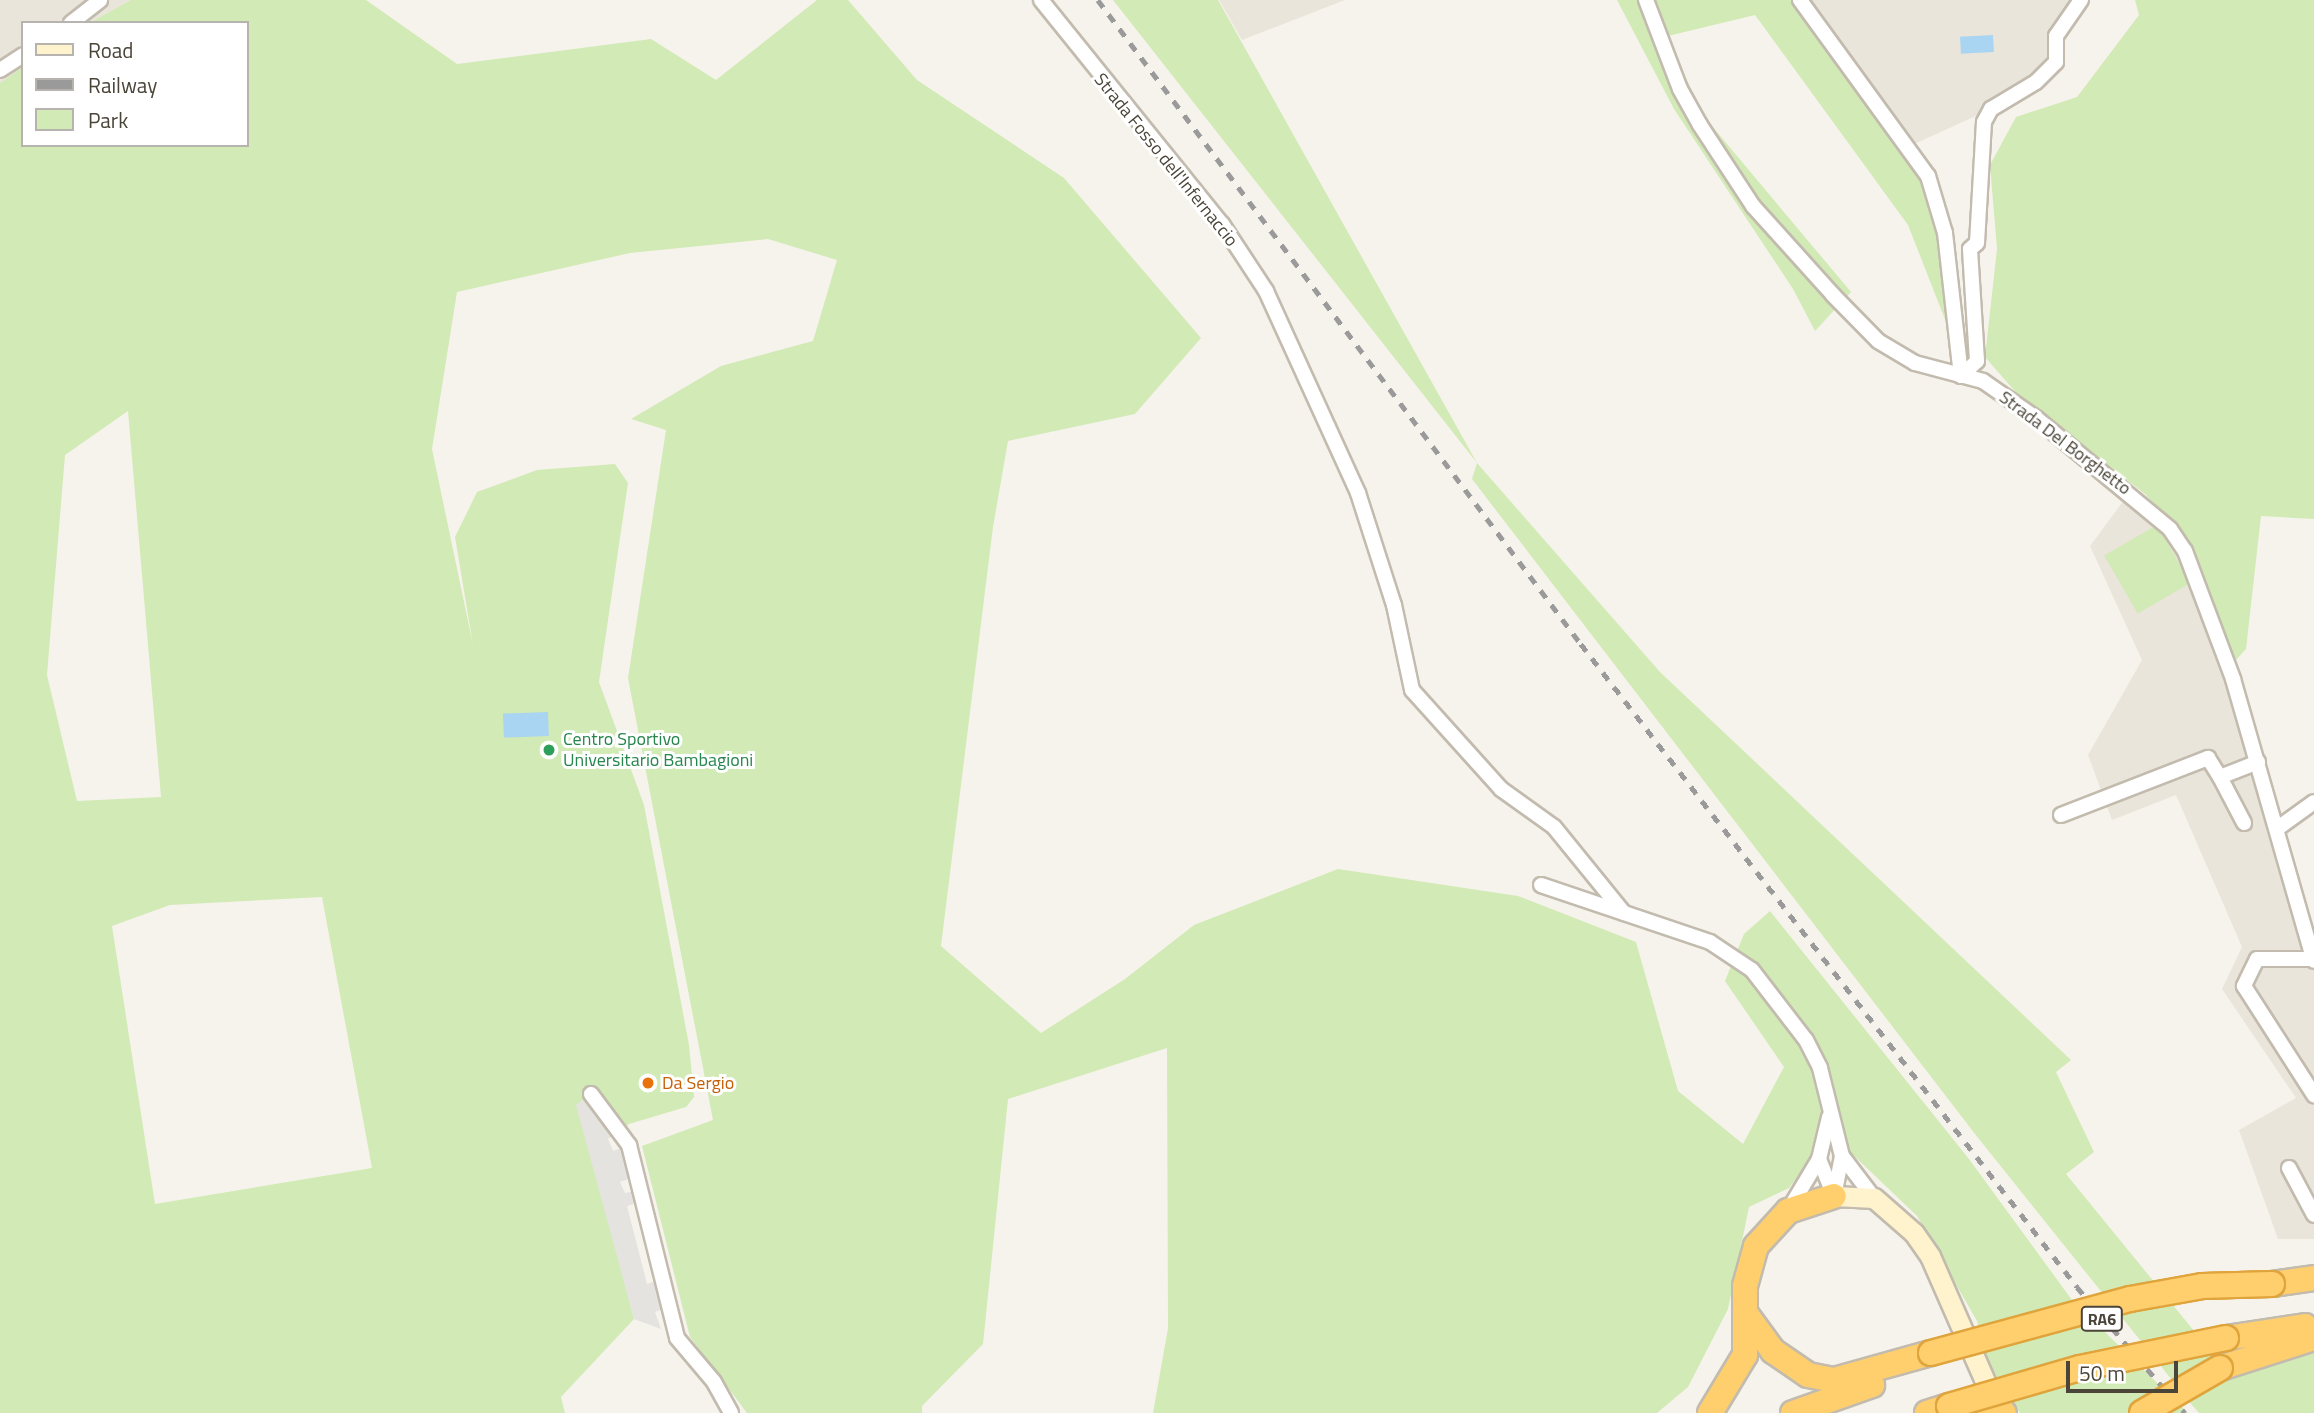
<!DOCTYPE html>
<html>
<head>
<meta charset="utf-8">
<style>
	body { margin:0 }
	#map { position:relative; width:2314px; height:1413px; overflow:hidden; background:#f6f3ec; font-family:"Titillium Web",sans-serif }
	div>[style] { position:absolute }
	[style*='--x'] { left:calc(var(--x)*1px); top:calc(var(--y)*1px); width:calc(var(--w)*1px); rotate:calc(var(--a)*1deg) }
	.residential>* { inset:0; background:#eae5da }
	.green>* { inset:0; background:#d2eab5; transform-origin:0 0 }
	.parking>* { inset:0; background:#e5e3e0 }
	.water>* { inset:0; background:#a9d4f2; transform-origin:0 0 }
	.roads { filter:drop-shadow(2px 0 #c2bbae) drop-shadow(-2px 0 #c2bbae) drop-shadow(0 2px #c2bbae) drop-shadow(0 -2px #c2bbae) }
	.minor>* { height:14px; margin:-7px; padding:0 7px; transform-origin:7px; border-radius:7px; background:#fff }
	.secondary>* { height:19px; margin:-9.5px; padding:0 9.5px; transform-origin:9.5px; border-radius:9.5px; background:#fff3cd }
	.motorway>* { height:24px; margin:-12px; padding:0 12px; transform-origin:12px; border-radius:12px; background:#ffcf6e }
	.rail>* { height:4.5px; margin-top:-2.25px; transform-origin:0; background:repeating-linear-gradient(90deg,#9a9a9a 0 9px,transparent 0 18px) }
	.bridges { filter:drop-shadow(2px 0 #e0a43c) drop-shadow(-2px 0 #e0a43c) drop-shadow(0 2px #e0a43c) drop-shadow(0 -2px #e0a43c) }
	.motorway-bridge>* { height:24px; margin:-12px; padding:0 12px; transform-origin:12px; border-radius:12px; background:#ffcf6e }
	.dots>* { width:19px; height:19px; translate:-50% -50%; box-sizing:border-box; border:4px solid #fff; border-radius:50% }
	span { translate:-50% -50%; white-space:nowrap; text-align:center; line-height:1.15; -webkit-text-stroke:6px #fff; paint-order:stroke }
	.shield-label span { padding:2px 5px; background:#fff; border:2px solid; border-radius:5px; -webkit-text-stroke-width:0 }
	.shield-label { font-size:16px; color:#4b4439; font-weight:700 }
	.street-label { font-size:18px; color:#4b4439 }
	.leisure-label { font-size:18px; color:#27864d }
	.left { translate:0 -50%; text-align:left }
	.food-label { font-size:18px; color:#c56008 }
	.legend { position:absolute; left:21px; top:21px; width:228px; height:126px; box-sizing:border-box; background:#fff; border:2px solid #b7b4b0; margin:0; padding:9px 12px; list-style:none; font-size:21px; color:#4b4439 }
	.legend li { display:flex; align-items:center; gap:14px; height:35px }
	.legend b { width:35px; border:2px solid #b7b4b0 }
	.scale { position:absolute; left:2066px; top:1361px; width:112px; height:32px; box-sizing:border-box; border:4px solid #4b4439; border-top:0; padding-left:9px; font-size:21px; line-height:24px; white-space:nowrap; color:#4b4439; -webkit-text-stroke:5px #fff; paint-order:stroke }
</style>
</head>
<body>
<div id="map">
	<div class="residential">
		<i style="clip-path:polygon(0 0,131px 0,89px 23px,23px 23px,23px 67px,0 83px)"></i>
		<i style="clip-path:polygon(1219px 0,1345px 0,1242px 40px)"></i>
		<i style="clip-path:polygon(1800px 0,2081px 0,2056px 36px,2056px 62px,1991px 109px,1910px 146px)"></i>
		<i style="clip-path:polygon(2130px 492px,2170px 529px,2233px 679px,2314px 961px,2314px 1239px,2278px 1239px,2239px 1130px,2296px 1098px,2222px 989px,2242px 947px,2176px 795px,2112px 820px,2088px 755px,2142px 660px,2090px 546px)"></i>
	</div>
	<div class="green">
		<i style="clip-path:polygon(evenodd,131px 0,366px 0,457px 64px,651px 39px,716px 80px,817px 0,848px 0,917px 80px,1064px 178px,1201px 338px,1135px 414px,1008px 441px,993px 527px,941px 946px,1041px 1033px,1125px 979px,1194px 925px,1338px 869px,1518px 896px,1636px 942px,1678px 1091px,1743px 1144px,1784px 1067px,1725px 981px,1744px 934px,1770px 911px,1969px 1159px,2072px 1300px,2188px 1413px,2020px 1413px,1991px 1374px,1977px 1321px,1917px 1216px,1848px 1150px,1841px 1123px,1789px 1188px,1749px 1207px,1728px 1309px,1688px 1387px,1657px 1413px,1153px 1413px,1168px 1328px,1167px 1048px,1008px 1099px,983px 1344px,922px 1406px,922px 1413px,747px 1413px,690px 1337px,642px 1146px,713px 1120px,628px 678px,666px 430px,631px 419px,721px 366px,813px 341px,837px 260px,768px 239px,630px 253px,457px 292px,432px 449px,473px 645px,455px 537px,477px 492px,537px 470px,615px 464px,628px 483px,599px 682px,644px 805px,689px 1045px,694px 1097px,686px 1107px,629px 1124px,619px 1132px,591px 1094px,607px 1214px,634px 1319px,561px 1397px,565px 1413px,0 1413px,0 83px,23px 67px,23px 145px,247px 145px,247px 23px,89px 23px,131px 0,128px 411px,161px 797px,77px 801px,47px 675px,65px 455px,128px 411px,131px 0,322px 897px,372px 1168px,155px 1204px,112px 926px,170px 905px,322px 897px)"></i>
		<i style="clip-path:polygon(1113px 0,1218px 0,1477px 463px,1660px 672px,2071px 1060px,2056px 1072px,2094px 1152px,2066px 1174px,2230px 1375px,2314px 1347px,2314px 1413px,2199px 1413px,2192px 1405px,1975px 1134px,1472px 479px,1477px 463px)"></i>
		<i style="clip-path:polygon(1617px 0,1800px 0,1928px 176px,1959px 355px,1908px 225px,1755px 15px,1668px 36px,1701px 113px,1851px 292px,1815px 331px,1793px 289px,1674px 109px)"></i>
		<i style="clip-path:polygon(2135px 0,2314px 0,2314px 519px,2261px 516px,2246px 649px,2235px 661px,2193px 546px,2145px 494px,2019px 396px,1985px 357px,1997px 249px,1990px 165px,2016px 117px,2077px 97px,2139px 15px)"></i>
		<i style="left:2157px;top:525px;width:67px;height:61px;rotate:60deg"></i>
	</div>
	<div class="parking">
		<i style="clip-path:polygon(591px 1094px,619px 1132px,608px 1139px,613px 1151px,629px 1145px,637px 1176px,620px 1182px,625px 1193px,640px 1190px,643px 1201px,627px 1206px,647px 1284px,662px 1279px,669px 1307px,655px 1312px,661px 1329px,634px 1319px,576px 1105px)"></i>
	</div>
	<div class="water">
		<i style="left:1993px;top:35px;width:17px;height:33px;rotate:87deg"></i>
		<i style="left:548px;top:712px;width:24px;height:45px;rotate:88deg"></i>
	</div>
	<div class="roads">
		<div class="minor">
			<i style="--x:1041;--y:0;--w:288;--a:51.1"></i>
			<i style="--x:1222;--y:224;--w:80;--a:56.7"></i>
			<i style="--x:1266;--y:291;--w:222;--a:65.5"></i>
			<i style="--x:1358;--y:493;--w:118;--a:72.2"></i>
			<i style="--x:1394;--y:605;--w:87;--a:78"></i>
			<i style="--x:1412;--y:690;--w:133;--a:48"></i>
			<i style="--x:1501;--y:789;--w:65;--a:35.6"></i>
			<i style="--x:1554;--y:827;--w:111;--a:50.9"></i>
			<i style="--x:1646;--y:0;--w:95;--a:69.1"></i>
			<i style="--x:1680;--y:89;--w:41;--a:60.9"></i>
			<i style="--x:1700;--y:125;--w:97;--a:56.8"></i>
			<i style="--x:1753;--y:206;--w:120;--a:48"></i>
			<i style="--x:1833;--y:295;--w:64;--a:45.6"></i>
			<i style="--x:1878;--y:341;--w:43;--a:30.7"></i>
			<i style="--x:1915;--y:363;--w:70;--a:14.8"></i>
			<i style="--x:1983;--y:381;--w:65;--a:34.9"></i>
			<i style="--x:2036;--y:418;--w:174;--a:39.6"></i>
			<i style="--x:2170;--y:529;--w:27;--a:56"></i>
			<i style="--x:2185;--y:551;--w:137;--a:69.4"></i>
			<i style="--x:2233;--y:679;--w:293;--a:74"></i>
			<i style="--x:1800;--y:0;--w:218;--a:54"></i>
			<i style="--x:1928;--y:176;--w:59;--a:73.4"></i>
			<i style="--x:1945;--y:233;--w:144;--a:83.6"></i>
			<i style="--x:71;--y:23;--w:37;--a:-38"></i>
			<i style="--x:0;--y:70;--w:27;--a:-33"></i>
			<i style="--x:1961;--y:376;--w:22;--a:-43"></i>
			<i style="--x:1977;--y:361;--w:112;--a:-93.6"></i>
			<i style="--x:1970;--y:249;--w:9;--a:-41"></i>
			<i style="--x:1977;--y:243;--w:121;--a:-86.7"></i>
			<i style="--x:1984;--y:122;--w:15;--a:-62"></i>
			<i style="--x:1991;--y:109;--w:52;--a:-31"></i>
			<i style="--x:2036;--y:82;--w:28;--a:-45"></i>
			<i style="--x:2056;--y:62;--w:26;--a:-90"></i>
			<i style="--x:2056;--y:36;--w:44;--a:-55.2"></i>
			<i style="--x:2220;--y:777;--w:52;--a:62.4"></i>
			<i style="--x:2061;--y:815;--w:158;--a:-21.2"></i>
			<i style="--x:2208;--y:758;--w:22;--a:58"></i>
			<i style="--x:2220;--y:777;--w:41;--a:-21.5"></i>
			<i style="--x:2278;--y:828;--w:44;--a:-35.8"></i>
			<i style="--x:1541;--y:885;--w:178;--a:18.6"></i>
			<i style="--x:1710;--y:942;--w:50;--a:33.7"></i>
			<i style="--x:1752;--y:970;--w:88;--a:52.4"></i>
			<i style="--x:1806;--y:1040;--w:31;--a:63"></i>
			<i style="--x:1820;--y:1068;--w:91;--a:76"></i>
			<i style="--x:1842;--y:1156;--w:53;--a:52.7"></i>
			<i style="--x:2313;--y:959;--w:56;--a:180"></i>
			<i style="--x:2257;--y:959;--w:30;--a:116"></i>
			<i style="--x:2244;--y:986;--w:130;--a:57.3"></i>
			<i style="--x:591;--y:1094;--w:64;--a:53.3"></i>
			<i style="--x:629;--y:1145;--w:199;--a:76"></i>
			<i style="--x:677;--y:1338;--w:57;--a:49.9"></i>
			<i style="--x:714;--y:1382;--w:35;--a:61"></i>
			<i style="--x:1829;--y:1117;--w:43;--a:103.4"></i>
			<i style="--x:1819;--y:1159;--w:40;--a:68"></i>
			<i style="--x:1834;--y:1196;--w:41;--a:-78.7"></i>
			<i style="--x:2289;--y:1168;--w:53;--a:62"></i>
			<i style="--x:1789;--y:1209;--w:58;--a:-59"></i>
		</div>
		<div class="secondary">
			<i style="--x:1834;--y:1196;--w:40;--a:2.9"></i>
			<i style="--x:1874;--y:1198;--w:53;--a:41.2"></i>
			<i style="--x:1914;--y:1233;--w:28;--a:55"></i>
			<i style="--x:1930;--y:1256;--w:164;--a:66.3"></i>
		</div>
		<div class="motorway">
			<i style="--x:2272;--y:1284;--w:42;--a:-8.1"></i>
			<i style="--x:1746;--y:1314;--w:46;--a:53.9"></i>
			<i style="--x:1773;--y:1351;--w:42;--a:34.4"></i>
			<i style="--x:1808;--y:1375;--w:26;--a:11"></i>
			<i style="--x:1834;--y:1380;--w:101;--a:-15.6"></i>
			<i style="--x:2226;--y:1338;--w:80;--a:-8.6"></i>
			<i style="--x:2220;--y:1368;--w:99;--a:-17.7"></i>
			<i style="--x:1710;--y:1413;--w:68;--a:-58.9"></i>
			<i style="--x:1745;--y:1355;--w:69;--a:-90"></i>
			<i style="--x:1745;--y:1286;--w:41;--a:-74.6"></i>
			<i style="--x:1756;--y:1246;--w:47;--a:-47.6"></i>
			<i style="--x:1788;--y:1211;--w:48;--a:-18.1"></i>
			<i style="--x:1793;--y:1413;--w:84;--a:-19.5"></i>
			<i style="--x:1927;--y:1413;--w:23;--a:-18"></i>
			<i style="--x:1990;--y:1413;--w:11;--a:-63"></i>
			<i style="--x:1995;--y:1403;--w:13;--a:48"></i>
		</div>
	</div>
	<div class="rail">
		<i style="--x:1098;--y:0;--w:805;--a:53.13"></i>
		<i style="--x:1581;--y:644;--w:812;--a:52.35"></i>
		<i style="--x:2077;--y:1287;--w:166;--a:49.4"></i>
	</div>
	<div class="bridges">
		<div class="motorway-bridge">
			<i style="--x:1931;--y:1353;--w:206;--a:-15.2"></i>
			<i style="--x:2130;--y:1299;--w:73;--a:-10.2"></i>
			<i style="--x:2202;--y:1286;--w:70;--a:-1.6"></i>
			<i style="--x:1949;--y:1406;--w:136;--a:-16.2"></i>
			<i style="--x:2080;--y:1368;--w:149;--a:-11.6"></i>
			<i style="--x:2142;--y:1413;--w:90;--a:-30"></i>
		</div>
	</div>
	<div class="dots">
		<i style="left:549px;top:750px;background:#2e9e5b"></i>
		<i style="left:648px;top:1083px;background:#e8710a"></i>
	</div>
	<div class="shield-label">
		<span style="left:2102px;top:1319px">RA6</span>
	</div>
	<div class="street-label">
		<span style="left:1166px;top:160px;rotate:51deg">Strada Fosso dell'Infernaccio</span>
		<span style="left:2065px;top:443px;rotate:37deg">Strada Del Borghetto</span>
	</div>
	<div class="leisure-label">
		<span class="left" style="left:563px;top:750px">Centro Sportivo<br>Universitario Bambagioni</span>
	</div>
	<div class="food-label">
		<span class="left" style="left:662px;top:1083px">Da Sergio</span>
	</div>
	<ul class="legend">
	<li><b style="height:9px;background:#fff3cd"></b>Road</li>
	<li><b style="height:9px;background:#9a9a9a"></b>Railway</li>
	<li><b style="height:19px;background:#d2eab5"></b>Park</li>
	</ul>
	<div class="scale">50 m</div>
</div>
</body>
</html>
